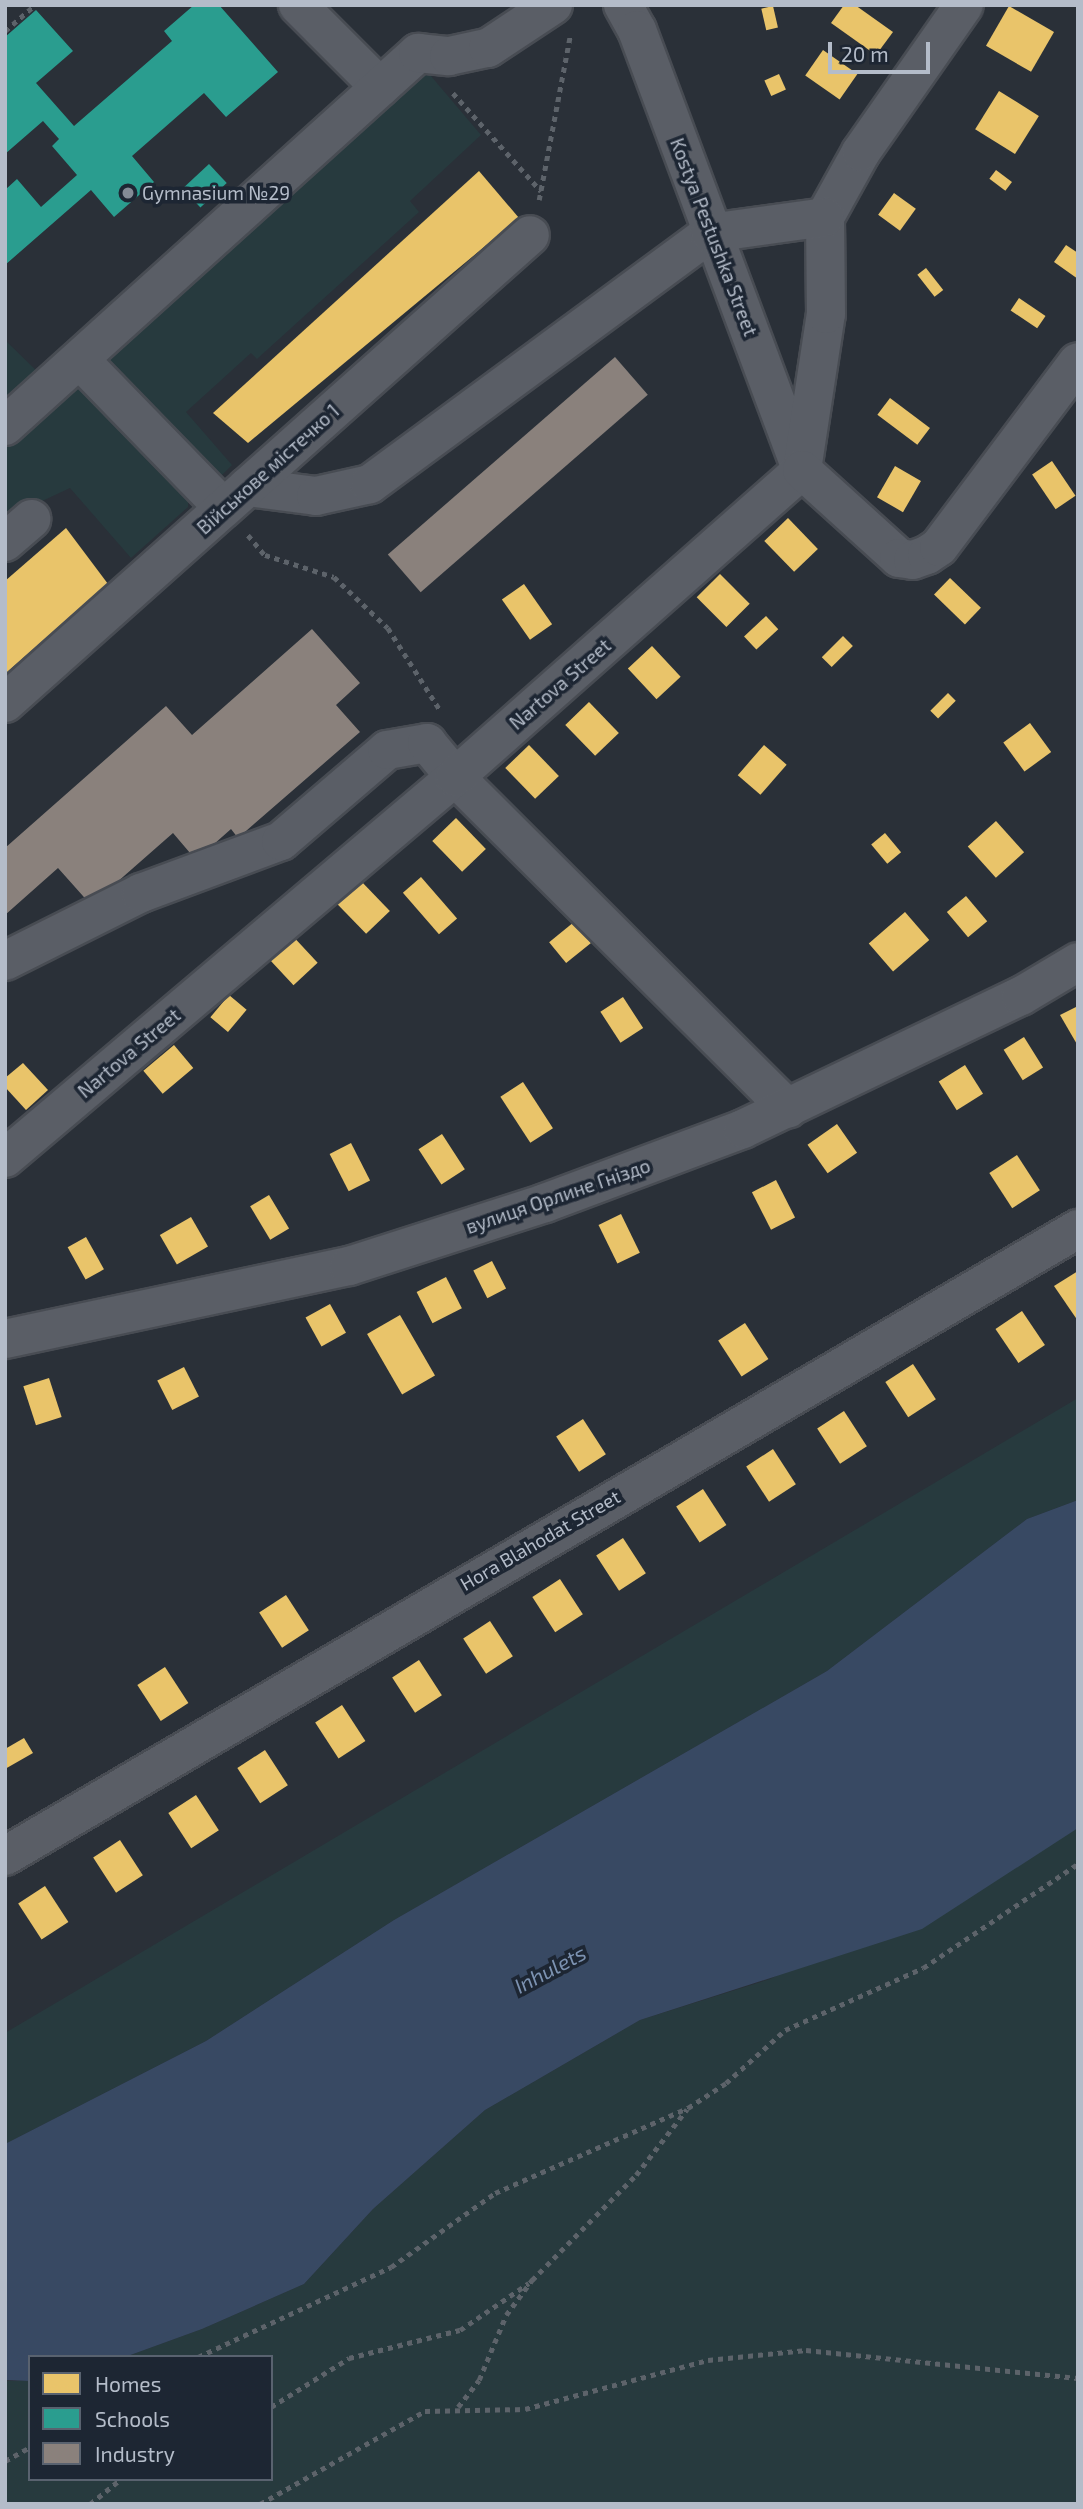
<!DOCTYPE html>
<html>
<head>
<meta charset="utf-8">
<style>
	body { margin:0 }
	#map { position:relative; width:1083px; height:2509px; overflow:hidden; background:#2a3038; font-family:"Exo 2",sans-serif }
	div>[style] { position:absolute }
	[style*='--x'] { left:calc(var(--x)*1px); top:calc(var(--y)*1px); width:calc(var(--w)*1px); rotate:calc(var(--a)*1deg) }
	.green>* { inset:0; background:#273a3e }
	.water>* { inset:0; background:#384963 }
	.homes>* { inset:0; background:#e9c46a; transform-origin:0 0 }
	.schools>* { inset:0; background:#2a9d8f; transform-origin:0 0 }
	.industry>* { inset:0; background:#8a817c; transform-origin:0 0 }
	.path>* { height:4.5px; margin-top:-2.25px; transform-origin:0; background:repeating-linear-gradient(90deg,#5d636a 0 5px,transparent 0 10px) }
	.roads { filter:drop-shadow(2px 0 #484c53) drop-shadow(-2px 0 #484c53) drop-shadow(0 2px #484c53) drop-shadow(0 -2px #484c53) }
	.minor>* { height:38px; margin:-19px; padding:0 19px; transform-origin:19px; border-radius:19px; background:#5a5e66 }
	.dots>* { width:19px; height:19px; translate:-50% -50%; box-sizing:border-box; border:4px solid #1d2633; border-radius:50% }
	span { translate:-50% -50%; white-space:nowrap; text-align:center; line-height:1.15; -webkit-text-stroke:7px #1d2633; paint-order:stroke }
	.poi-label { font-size:19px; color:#b4bcc9 }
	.left { translate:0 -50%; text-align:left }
	.street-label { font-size:19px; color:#b4bcc9 }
	.water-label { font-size:21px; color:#7c92b1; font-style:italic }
	.frame { position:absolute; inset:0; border:7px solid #b4bcc9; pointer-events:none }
	.legend { position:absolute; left:28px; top:2355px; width:245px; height:126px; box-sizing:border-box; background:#1d2633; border:2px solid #59626f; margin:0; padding:9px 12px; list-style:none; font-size:21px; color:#b4bcc9 }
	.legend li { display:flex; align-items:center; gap:14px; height:35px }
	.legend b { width:35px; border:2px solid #59626f }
	.scale { position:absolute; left:828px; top:42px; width:102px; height:32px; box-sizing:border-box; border:4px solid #b4bcc9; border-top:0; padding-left:9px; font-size:21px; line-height:24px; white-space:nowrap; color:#b4bcc9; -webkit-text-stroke:5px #1d2633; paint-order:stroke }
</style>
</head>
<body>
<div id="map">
	<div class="green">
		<i style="clip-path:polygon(425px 69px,481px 135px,410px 201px,419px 212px,257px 359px,251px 353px,186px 412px,232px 465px,220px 477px,102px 359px)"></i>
		<i style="clip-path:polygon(5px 340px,47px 381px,5px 416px)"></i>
		<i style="clip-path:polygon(75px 382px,188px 488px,188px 507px,131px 558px,70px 488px,25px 509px,5px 526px,5px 442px)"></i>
		<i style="clip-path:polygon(1078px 1398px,1078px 1500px,1027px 1519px,827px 1671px,394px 1920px,206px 2041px,5px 2144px,5px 2033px)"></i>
		<i style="clip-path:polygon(1078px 1828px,1078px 2504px,5px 2504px,5px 2381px,30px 2381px,30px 2479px,271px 2479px,271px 2357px,125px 2357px,202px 2329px,304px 2284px,373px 2209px,485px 2110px,640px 2020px,770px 1979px)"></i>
	</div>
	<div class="water">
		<i style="clip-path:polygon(1078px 1500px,1078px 1828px,922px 1929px,640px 2020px,485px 2110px,373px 2209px,304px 2284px,202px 2329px,125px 2357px,30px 2357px,30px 2381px,5px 2380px,5px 2144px,206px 2041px,394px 1920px,827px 1671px,1027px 1519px)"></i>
	</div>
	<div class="homes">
		<i style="clip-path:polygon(844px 5px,855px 5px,893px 32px,876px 55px,831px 23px)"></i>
		<i style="left:773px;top:6px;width:22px;height:12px;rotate:77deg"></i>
		<i style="left:1009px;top:6px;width:52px;height:46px;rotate:30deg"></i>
		<i style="left:823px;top:50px;width:42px;height:31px;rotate:35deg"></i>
		<i style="left:779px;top:74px;width:17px;height:16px;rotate:66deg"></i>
		<i style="left:999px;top:91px;width:47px;height:45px;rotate:32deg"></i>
		<i style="left:996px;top:170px;width:20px;height:11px;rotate:37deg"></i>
		<i style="clip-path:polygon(479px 171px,519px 218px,248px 443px,213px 413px)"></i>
		<i style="left:894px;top:193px;width:27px;height:27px;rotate:36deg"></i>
		<i style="clip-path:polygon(1066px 245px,1078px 253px,1078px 279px,1054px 262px)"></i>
		<i style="left:926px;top:268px;width:28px;height:11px;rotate:52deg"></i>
		<i style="left:1019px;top:298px;width:32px;height:15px;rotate:34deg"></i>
		<i style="left:890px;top:398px;width:50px;height:21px;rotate:37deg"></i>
		<i style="left:1052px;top:461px;width:42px;height:24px;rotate:56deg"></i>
		<i style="left:895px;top:466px;width:30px;height:36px;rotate:30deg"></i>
		<i style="left:788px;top:518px;width:43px;height:33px;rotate:46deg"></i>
		<i style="clip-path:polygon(66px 528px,108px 584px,5px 674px,5px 581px)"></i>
		<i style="left:720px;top:574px;width:42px;height:33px;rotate:45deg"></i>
		<i style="left:950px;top:578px;width:43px;height:23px;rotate:44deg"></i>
		<i style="left:524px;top:584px;width:49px;height:27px;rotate:55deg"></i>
		<i style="left:766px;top:616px;width:18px;height:30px;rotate:47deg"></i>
		<i style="left:843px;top:636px;width:14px;height:30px;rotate:45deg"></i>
		<i style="left:652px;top:646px;width:42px;height:33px;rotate:47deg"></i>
		<i style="left:948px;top:693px;width:11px;height:25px;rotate:45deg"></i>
		<i style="left:589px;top:702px;width:43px;height:33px;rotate:46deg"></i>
		<i style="left:1030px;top:723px;width:36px;height:33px;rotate:54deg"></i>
		<i style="left:529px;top:745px;width:43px;height:33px;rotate:46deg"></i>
		<i style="left:764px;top:745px;width:30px;height:40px;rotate:41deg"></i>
		<i style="left:456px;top:818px;width:43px;height:33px;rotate:46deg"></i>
		<i style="left:996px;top:821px;width:42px;height:38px;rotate:48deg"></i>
		<i style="left:885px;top:833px;width:25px;height:18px;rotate:50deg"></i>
		<i style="left:421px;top:877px;width:55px;height:24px;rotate:49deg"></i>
		<i style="left:360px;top:880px;width:43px;height:33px;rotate:46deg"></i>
		<i style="left:966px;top:896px;width:33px;height:25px;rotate:50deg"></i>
		<i style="left:905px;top:912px;width:37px;height:48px;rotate:49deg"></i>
		<i style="left:574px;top:922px;width:27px;height:32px;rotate:51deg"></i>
		<i style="left:289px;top:932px;width:42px;height:33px;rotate:47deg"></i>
		<i style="left:229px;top:995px;width:23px;height:29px;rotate:40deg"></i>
		<i style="left:623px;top:997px;width:37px;height:27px;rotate:57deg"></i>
		<i style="clip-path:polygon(1078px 1006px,1078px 1046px,1060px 1015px)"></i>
		<i style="left:1024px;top:1037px;width:36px;height:24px;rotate:58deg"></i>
		<i style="left:174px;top:1045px;width:30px;height:40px;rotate:50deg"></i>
		<i style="clip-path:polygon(23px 1063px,48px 1090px,26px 1110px,5px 1087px,5px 1078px)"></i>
		<i style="left:965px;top:1065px;width:34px;height:31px;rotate:58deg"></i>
		<i style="left:523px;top:1082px;width:55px;height:27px;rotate:57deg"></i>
		<i style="left:837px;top:1124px;width:35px;height:36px;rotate:55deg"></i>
		<i style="left:442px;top:1134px;width:42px;height:28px;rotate:57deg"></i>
		<i style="left:351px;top:1143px;width:42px;height:24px;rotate:63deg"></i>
		<i style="left:1017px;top:1155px;width:42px;height:33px;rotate:57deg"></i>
		<i style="left:776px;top:1180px;width:42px;height:27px;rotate:63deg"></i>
		<i style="left:269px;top:1195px;width:39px;height:22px;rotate:59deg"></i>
		<i style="left:621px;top:1214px;width:43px;height:25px;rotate:64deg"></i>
		<i style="left:191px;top:1217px;width:34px;height:36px;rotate:60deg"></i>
		<i style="left:86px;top:1237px;width:37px;height:21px;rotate:61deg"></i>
		<i style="left:492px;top:1261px;width:31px;height:21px;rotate:63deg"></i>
		<i style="clip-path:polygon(1078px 1271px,1078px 1321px,1054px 1286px)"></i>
		<i style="left:446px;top:1277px;width:35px;height:33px;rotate:63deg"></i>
		<i style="left:330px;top:1304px;width:33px;height:28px;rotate:61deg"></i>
		<i style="left:1022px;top:1311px;width:41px;height:32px;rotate:56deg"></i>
		<i style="left:400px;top:1315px;width:70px;height:38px;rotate:60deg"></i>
		<i style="left:745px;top:1323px;width:43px;height:32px;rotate:57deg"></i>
		<i style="left:913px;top:1364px;width:42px;height:33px;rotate:57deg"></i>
		<i style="left:184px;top:1367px;width:33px;height:30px;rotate:63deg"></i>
		<i style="left:49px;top:1378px;width:41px;height:27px;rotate:72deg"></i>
		<i style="left:844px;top:1411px;width:42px;height:32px;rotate:57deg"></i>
		<i style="left:583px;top:1419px;width:42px;height:32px;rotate:57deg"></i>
		<i style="left:773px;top:1449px;width:42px;height:32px;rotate:57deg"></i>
		<i style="left:703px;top:1489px;width:43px;height:32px;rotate:57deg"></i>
		<i style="left:623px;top:1538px;width:42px;height:32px;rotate:57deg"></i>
		<i style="left:560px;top:1579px;width:42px;height:33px;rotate:57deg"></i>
		<i style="left:286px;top:1595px;width:42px;height:32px;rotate:57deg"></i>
		<i style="left:490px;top:1621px;width:42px;height:32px;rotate:57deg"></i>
		<i style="left:419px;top:1660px;width:42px;height:32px;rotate:57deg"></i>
		<i style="left:165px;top:1667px;width:43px;height:33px;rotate:57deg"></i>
		<i style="left:342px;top:1705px;width:43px;height:32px;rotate:57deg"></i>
		<i style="clip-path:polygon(24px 1738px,33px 1753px,5px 1769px,5px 1749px)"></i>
		<i style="left:265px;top:1750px;width:42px;height:33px;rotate:57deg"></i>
		<i style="left:196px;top:1795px;width:42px;height:33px;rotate:57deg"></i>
		<i style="left:120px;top:1840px;width:42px;height:32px;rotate:57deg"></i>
		<i style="left:45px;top:1886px;width:43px;height:32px;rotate:57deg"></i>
	</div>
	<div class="schools">
		<i style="clip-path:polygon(194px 5px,219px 5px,278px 72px,226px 117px,204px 93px,132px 156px,154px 182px,114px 217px,91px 190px,5px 265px,5px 190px,17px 179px,41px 207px,77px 175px,52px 146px,59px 139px,43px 121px,5px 154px,5px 37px,36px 10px,73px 51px,36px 83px,74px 126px,172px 41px,164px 31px)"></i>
		<i style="left:209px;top:164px;width:26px;height:36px;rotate:47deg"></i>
	</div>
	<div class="industry">
		<i style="left:615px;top:357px;width:50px;height:301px;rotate:49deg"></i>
		<i style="clip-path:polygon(312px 629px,360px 683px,336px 705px,360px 732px,238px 838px,231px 829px,196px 860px,173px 833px,91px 905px,58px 868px,5px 915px,5px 848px,166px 706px,192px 735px)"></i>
	</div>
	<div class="path">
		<i style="--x:5;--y:31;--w:40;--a:-41"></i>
		<i style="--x:453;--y:93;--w:132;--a:48.1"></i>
		<i style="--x:539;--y:200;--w:167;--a:-79.3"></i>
		<i style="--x:248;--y:535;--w:26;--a:50"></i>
		<i style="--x:265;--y:555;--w:72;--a:17.7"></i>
		<i style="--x:334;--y:577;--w:74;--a:43.4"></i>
		<i style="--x:388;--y:628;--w:97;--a:57.6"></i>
		<i style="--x:198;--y:2357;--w:213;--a:-25"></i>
		<i style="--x:391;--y:2267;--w:128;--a:-35.4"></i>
		<i style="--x:495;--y:2193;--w:211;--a:-23.8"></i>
		<i style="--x:688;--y:2108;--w:45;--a:-33.3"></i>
		<i style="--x:726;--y:2083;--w:79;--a:-41.9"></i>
		<i style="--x:785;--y:2030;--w:151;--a:-24.2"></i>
		<i style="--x:923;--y:1968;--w:187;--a:-33.9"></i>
		<i style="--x:271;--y:2407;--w:92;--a:-32.1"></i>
		<i style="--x:349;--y:2358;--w:114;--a:-14.2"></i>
		<i style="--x:460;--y:2330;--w:83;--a:-34.3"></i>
		<i style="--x:458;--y:2407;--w:34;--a:-52"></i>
		<i style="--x:479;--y:2380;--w:70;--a:-67.4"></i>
		<i style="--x:506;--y:2315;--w:44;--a:-53.4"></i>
		<i style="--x:532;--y:2280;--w:148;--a:-45.3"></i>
		<i style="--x:636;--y:2175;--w:83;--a:-52.3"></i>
		<i style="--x:5;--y:2461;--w:29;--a:-29"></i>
		<i style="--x:90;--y:2504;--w:40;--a:-39"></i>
		<i style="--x:260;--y:2504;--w:189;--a:-29.4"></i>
		<i style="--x:425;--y:2411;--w:100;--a:-1.1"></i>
		<i style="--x:525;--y:2409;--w:189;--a:-15"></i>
		<i style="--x:708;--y:2360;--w:99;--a:-5.8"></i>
		<i style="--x:806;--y:2350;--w:273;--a:5.9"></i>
	</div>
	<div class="roads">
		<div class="minor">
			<i style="--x:298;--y:5;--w:116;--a:45"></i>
			<i style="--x:623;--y:5;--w:29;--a:61"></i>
			<i style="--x:637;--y:30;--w:465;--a:69.5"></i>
			<i style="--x:80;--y:360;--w:206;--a:45.8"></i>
			<i style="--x:5;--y:426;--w:557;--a:-42.09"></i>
			<i style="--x:418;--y:53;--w:31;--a:6"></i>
			<i style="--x:449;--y:56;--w:40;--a:-12"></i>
			<i style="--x:488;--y:48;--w:78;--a:-33.5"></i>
			<i style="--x:802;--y:470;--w:158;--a:-81.3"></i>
			<i style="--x:826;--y:314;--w:97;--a:-90.6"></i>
			<i style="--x:825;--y:217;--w:74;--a:-61"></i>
			<i style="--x:861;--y:152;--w:179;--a:-55"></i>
			<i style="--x:247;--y:487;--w:70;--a:7.4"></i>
			<i style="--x:316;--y:496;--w:55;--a:-12.5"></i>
			<i style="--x:370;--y:484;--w:423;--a:-36.4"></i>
			<i style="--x:710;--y:233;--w:116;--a:-7.9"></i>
			<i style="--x:5;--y:542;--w:35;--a:-41"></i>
			<i style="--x:5;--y:703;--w:703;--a:-41.71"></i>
			<i style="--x:5;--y:961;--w:152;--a:-26.6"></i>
			<i style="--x:141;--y:893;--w:149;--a:-20.4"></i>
			<i style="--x:281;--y:841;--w:140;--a:-40.6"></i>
			<i style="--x:387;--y:750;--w:41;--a:-9.9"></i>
			<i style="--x:427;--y:743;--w:44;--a:50.5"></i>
			<i style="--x:455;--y:777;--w:470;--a:44.9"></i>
			<i style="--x:5;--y:1158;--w:590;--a:-40.25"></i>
			<i style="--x:455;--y:777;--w:463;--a:-41.5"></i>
			<i style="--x:802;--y:470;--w:131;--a:42.2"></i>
			<i style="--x:899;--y:558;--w:14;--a:8"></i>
			<i style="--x:913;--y:560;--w:15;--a:-20"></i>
			<i style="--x:927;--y:555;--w:14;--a:-34"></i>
			<i style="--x:939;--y:547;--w:231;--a:-53.1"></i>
			<i style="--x:5;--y:1339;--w:352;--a:-12"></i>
			<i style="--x:349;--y:1266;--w:206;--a:-17.8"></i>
			<i style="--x:545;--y:1203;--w:211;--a:-20.5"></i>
			<i style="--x:743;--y:1129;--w:308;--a:-25.6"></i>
			<i style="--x:1021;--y:996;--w:66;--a:-30.8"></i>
			<i style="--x:5;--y:1856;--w:1243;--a:-30.3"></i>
		</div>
	</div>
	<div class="dots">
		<i style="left:128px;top:193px;background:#848b96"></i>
	</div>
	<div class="poi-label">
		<span class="left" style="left:142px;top:193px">Gymnasium №29</span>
	</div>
	<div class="street-label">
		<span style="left:714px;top:237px;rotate:69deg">Kostya Pestushka Street</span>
		<span style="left:268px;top:469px;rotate:-42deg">Військове містечко 1</span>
		<span style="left:560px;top:684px;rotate:-41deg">Nartova Street</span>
		<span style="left:129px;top:1053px;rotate:-40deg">Nartova Street</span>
		<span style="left:558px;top:1196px;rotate:-19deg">вулиця Орлине Гніздо</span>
		<span style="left:540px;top:1540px;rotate:-30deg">Hora Blahodat Street</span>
	</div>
	<div class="water-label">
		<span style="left:550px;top:1969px;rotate:-28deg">Inhulets</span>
	</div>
	<div class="frame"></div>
	<ul class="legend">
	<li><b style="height:19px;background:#e9c46a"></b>Homes</li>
	<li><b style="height:19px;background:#2a9d8f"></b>Schools</li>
	<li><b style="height:19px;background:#8a817c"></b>Industry</li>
	</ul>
	<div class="scale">20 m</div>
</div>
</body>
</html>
